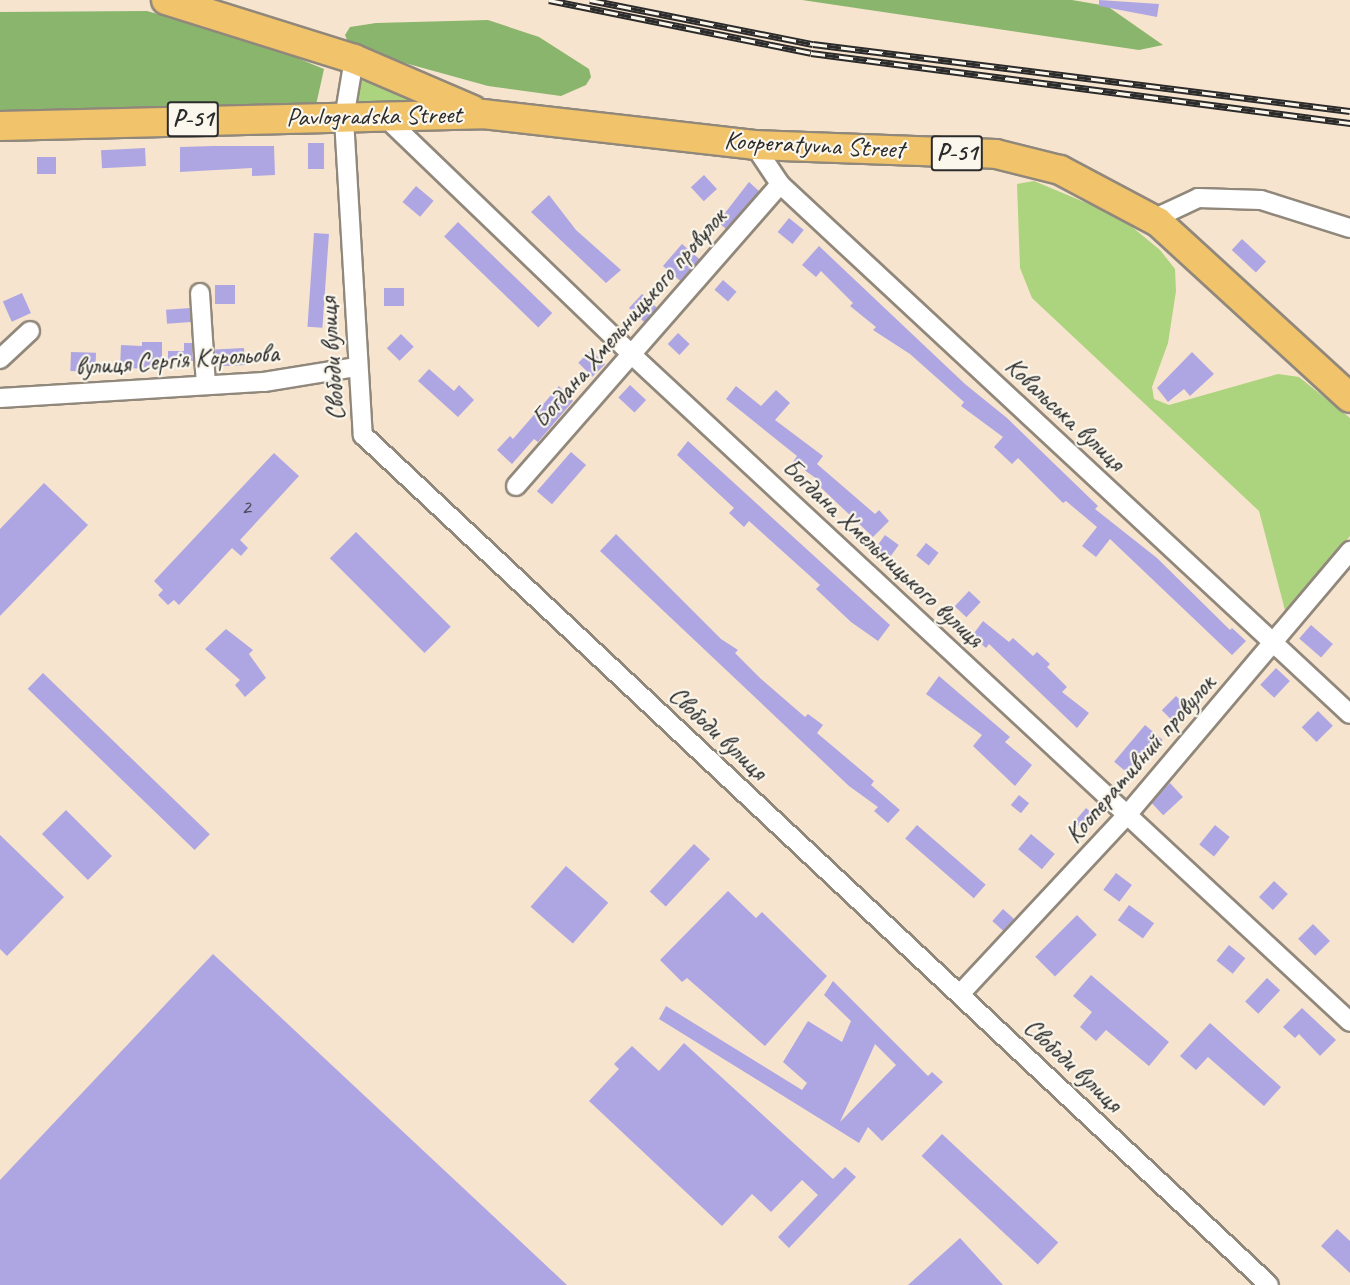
<!DOCTYPE html>
<html>
<head>
<meta charset="utf-8">
<style>
	body { margin:0 }
	#map { position:relative; width:1350px; height:1285px; overflow:hidden; background:#f7e4ce; font-family:Caveat,sans-serif }
	div>[style] { position:absolute }
	[style*='--x'] { left:calc(var(--x)*1px); top:calc(var(--y)*1px); width:calc(var(--w)*1px); rotate:calc(var(--a)*1deg) }
	.green>* { inset:0; background:#acd37d }
	.forest>* { inset:0; background:#89b56c }
	.building>* { inset:0; background:#aea6e2; transform-origin:0 0 }
	.roads { filter:drop-shadow(2px 0 #91887c) drop-shadow(-2px 0 #91887c) drop-shadow(0 2px #91887c) drop-shadow(0 -2px #91887c) }
	.minor>* { height:18px; margin:-9px; padding:0 9px; transform-origin:9px; border-radius:9px; background:#fff }
	.primary>* { height:28px; margin:-14px; padding:0 14px; transform-origin:14px; border-radius:14px; background:#f1c36a }
	.rail>* { height:7px; margin-top:-3.5px; transform-origin:0; background:repeating-linear-gradient(90deg,#fbf7ec 0 14px,#2b2b2b 0 28px); box-sizing:border-box; border-block:2px solid #2b2b2b }
	span { translate:-50% -50%; white-space:nowrap; text-align:center; line-height:1.15; -webkit-text-stroke:4.5px #fbf7ec; paint-order:stroke }
	.number-label { font-size:22px; color:#4c4a59 }
	.number-label span { -webkit-text-stroke-width:0 }
	.shield-label span { padding:2px 4px; background:#fbf7ec; border:2px solid; border-radius:4px; -webkit-text-stroke-width:0 }
	.shield-label { font-size:24px; color:#2b2b2b; font-weight:700 }
	.street-label { font-size:26px; color:#2b2b2b }
</style>
</head>
<body>
<div id="map">
	<div class="green">
		<i style="clip-path:polygon(360px 81px,372px 82px,435px 101px,356px 107px)"></i>
		<i style="clip-path:polygon(1034px 181px,1120px 217px,1160px 250px,1175px 269px,1176px 291px,1168px 343px,1152px 387px,1154px 399px,1169px 405px,1278px 374px,1299px 377px,1350px 418px,1350px 536px,1286px 614px,1259px 511px,1032px 298px,1020px 268px,1017px 184px)"></i>
	</div>
	<div class="forest">
		<i style="clip-path:polygon(802px 0,1072px 0,1107px 6px,1163px 45px,1139px 50px)"></i>
		<i style="clip-path:polygon(147px 11px,263px 44px,324px 69px,316px 105px,0 115px,0 12px)"></i>
		<i style="clip-path:polygon(488px 20px,539px 37px,589px 69px,591px 77px,586px 85px,561px 96px,488px 86px,394px 60px,349px 44px,345px 35px,350px 27px,376px 23px)"></i>
	</div>
	<div class="building">
		<i style="clip-path:polygon(1099px 0,1159px 4px,1157px 17px,1099px 6px)"></i>
		<i style="left:308px;top:143px;width:16px;height:26px"></i>
		<i style="clip-path:polygon(213px 146px,274px 146px,275px 175px,252px 176px,252px 168px,180px 172px,180px 147px)"></i>
		<i style="left:145px;top:148px;width:18px;height:44px;rotate:87deg"></i>
		<i style="left:37px;top:157px;width:19px;height:17px"></i>
		<i style="left:704px;top:175px;width:19px;height:18px;rotate:47deg"></i>
		<i style="clip-path:polygon(749px 182px,759px 191px,726px 229px,718px 222px)"></i>
		<i style="left:416px;top:186px;width:23px;height:21px;rotate:40deg"></i>
		<i style="clip-path:polygon(549px 195px,576px 230px,621px 270px,606px 283px,531px 212px)"></i>
		<i style="left:789px;top:218px;width:19px;height:18px;rotate:39deg"></i>
		<i style="left:458px;top:222px;width:131px;height:20px;rotate:44deg"></i>
		<i style="left:314px;top:233px;width:15px;height:94px;rotate:4deg"></i>
		<i style="left:1242px;top:239px;width:33px;height:15px;rotate:43deg"></i>
		<i style="left:682px;top:244px;width:23px;height:29px;rotate:41deg"></i>
		<i style="clip-path:polygon(819px 246px,965px 384px,1007px 418px,1098px 506px,1095px 509px,1157px 558px,1230px 630px,1232px 628px,1246px 641px,1232px 655px,1110px 539px,1096px 557px,1082px 546px,1097px 527px,1066px 501px,1063px 503px,1018px 458px,1012px 464px,994px 447px,1003px 437px,961px 406px,964px 402px,910px 354px,873px 330px,876px 327px,850px 306px,853px 303px,821px 271px,816px 277px,802px 265px)"></i>
		<i style="left:723px;top:280px;width:18px;height:13px;rotate:41deg"></i>
		<i style="left:215px;top:285px;width:20px;height:19px"></i>
		<i style="left:384px;top:288px;width:20px;height:18px"></i>
		<i style="left:22px;top:293px;width:22px;height:21px;rotate:66deg"></i>
		<i style="left:642px;top:294px;width:21px;height:19px;rotate:43deg"></i>
		<i style="left:190px;top:308px;width:14px;height:24px;rotate:86deg"></i>
		<i style="left:678px;top:333px;width:16px;height:15px;rotate:43deg"></i>
		<i style="left:401px;top:334px;width:18px;height:20px;rotate:45deg"></i>
		<i style="clip-path:polygon(142px 342px,162px 342px,162px 369px,120px 368px,121px 345px,142px 346px)"></i>
		<i style="clip-path:polygon(184px 343px,192px 343px,193px 361px,168px 360px,168px 351px,184px 351px)"></i>
		<i style="left:244px;top:348px;width:17px;height:29px;rotate:87deg"></i>
		<i style="left:591px;top:350px;width:20px;height:18px;rotate:45deg"></i>
		<i style="left:71px;top:352px;width:25px;height:19px;rotate:2deg"></i>
		<i style="clip-path:polygon(1192px 352px,1214px 374px,1190px 396px,1184px 389px,1168px 402px,1157px 388px)"></i>
		<i style="clip-path:polygon(429px 369px,454px 391px,459px 385px,474px 400px,458px 417px,418px 381px)"></i>
		<i style="left:630px;top:385px;width:22px;height:17px;rotate:43deg"></i>
		<i style="clip-path:polygon(559px 386px,573px 401px,538px 442px,534px 439px,512px 464px,497px 450px,510px 436px,513px 439px)"></i>
		<i style="clip-path:polygon(736px 386px,761px 406px,776px 390px,790px 403px,775px 420px,823px 456px,817px 464px,875px 514px,879px 510px,889px 521px,873px 537px,815px 482px,817px 479px,793px 462px,797px 456px,726px 399px)"></i>
		<i style="clip-path:polygon(688px 441px,890px 625px,878px 641px,851px 622px,816px 589px,820px 585px,749px 521px,744px 527px,729px 513px,734px 508px,677px 455px)"></i>
		<i style="left:571px;top:452px;width:20px;height:52px;rotate:41deg"></i>
		<i style="clip-path:polygon(274px 453px,299px 476px,240px 540px,248px 548px,241px 556px,232px 548px,179px 605px,174px 600px,168px 605px,158px 595px,163px 590px,154px 581px)"></i>
		<i style="clip-path:polygon(44px 483px,88px 525px,0 616px,0 529px)"></i>
		<i style="left:356px;top:532px;width:134px;height:37px;rotate:45deg"></i>
		<i style="clip-path:polygon(616px 534px,721px 639px,738px 650px,735px 653px,760px 678px,805px 717px,808px 714px,823px 725px,817px 733px,874px 781px,871px 785px,900px 810px,888px 823px,874px 811px,878px 807px,849px 786px,600px 551px)"></i>
		<i style="left:885px;top:535px;width:17px;height:16px;rotate:36deg"></i>
		<i style="left:926px;top:543px;width:16px;height:16px;rotate:38deg"></i>
		<i style="left:969px;top:591px;width:16px;height:21px;rotate:43deg"></i>
		<i style="clip-path:polygon(983px 621px,1009px 642px,1013px 638px,1033px 656px,1037px 652px,1050px 664px,1047px 667px,1067px 687px,1062px 692px,1089px 713px,1077px 728px,989px 644px,986px 648px,972px 636px)"></i>
		<i style="left:1311px;top:625px;width:29px;height:18px;rotate:41deg"></i>
		<i style="clip-path:polygon(226px 629px,253px 650px,249px 654px,266px 678px,245px 697px,235px 685px,240px 680px,205px 649px)"></i>
		<i style="left:1276px;top:668px;width:19px;height:23px;rotate:43deg"></i>
		<i style="left:43px;top:673px;width:232px;height:22px;rotate:44deg"></i>
		<i style="clip-path:polygon(939px 676px,1010px 737px,1005px 742px,1032px 765px,1015px 786px,973px 746px,982px 735px,926px 694px)"></i>
		<i style="left:1176px;top:696px;width:21px;height:20px;rotate:45deg"></i>
		<i style="left:1318px;top:711px;width:21px;height:23px;rotate:45deg"></i>
		<i style="left:1145px;top:725px;width:23px;height:48px;rotate:40deg"></i>
		<i style="left:1170px;top:783px;width:19px;height:27px;rotate:47deg"></i>
		<i style="left:1019px;top:795px;width:13px;height:13px;rotate:39deg"></i>
		<i style="left:1086px;top:808px;width:16px;height:19px;rotate:40deg"></i>
		<i style="left:66px;top:810px;width:65px;height:34px;rotate:45deg"></i>
		<i style="left:917px;top:825px;width:91px;height:18px;rotate:41deg"></i>
		<i style="left:1215px;top:825px;width:19px;height:25px;rotate:39deg"></i>
		<i style="left:1031px;top:834px;width:31px;height:20px;rotate:40deg"></i>
		<i style="clip-path:polygon(0 835px,64px 897px,7px 956px,0 949px)"></i>
		<i style="left:694px;top:844px;width:22px;height:65px;rotate:43deg"></i>
		<i style="left:566px;top:866px;width:56px;height:54px;rotate:41deg"></i>
		<i style="left:1116px;top:873px;width:20px;height:21px;rotate:37deg"></i>
		<i style="left:1274px;top:881px;width:19px;height:22px;rotate:43deg"></i>
		<i style="clip-path:polygon(728px 891px,756px 918px,762px 912px,827px 976px,765px 1046px,687px 978px,682px 982px,660px 960px)"></i>
		<i style="left:1129px;top:905px;width:31px;height:19px;rotate:36deg"></i>
		<i style="left:1003px;top:909px;width:15px;height:16px;rotate:42deg"></i>
		<i style="left:1077px;top:915px;width:28px;height:59px;rotate:45deg"></i>
		<i style="left:1313px;top:924px;width:24px;height:21px;rotate:45deg"></i>
		<i style="left:1229px;top:945px;width:21px;height:20px;rotate:39deg"></i>
		<i style="clip-path:polygon(213px 954px,567px 1285px,0 1285px,0 1180px)"></i>
		<i style="clip-path:polygon(1091px 975px,1169px 1042px,1149px 1066px,1106px 1030px,1096px 1041px,1080px 1027px,1092px 1012px,1073px 996px)"></i>
		<i style="left:1267px;top:978px;width:18px;height:32px;rotate:43deg"></i>
		<i style="clip-path:polygon(evenodd,833px 981px,928px 1076px,932px 1072px,943px 1082px,882px 1141px,868px 1127px,859px 1143px,659px 1019px,666px 1006px,802px 1090px,807px 1083px,783px 1062px,808px 1021px,842px 1042px,851px 1021px,824px 995px,833px 981px,875px 1044px,896px 1065px,840px 1122px,875px 1044px)"></i>
		<i style="clip-path:polygon(1302px 1008px,1336px 1040px,1320px 1056px,1299px 1034px,1295px 1038px,1283px 1027px)"></i>
		<i style="clip-path:polygon(1210px 1023px,1281px 1087px,1264px 1106px,1208px 1057px,1196px 1070px,1180px 1056px)"></i>
		<i style="clip-path:polygon(684px 1043px,833px 1179px,845px 1167px,856px 1177px,789px 1248px,778px 1237px,818px 1195px,802px 1180px,771px 1212px,752px 1194px,722px 1226px,589px 1101px,619px 1069px,614px 1064px,632px 1046px,659px 1071px)"></i>
		<i style="left:942px;top:1134px;width:159px;height:30px;rotate:43deg"></i>
		<i style="clip-path:polygon(1337px 1229px,1350px 1241px,1350px 1273px,1321px 1246px)"></i>
		<i style="clip-path:polygon(960px 1238px,1003px 1285px,908px 1285px)"></i>
	</div>
	<div class="roads">
		<div class="minor">
			<i style="--x:354;--y:59;--w:61;--a:99.5"></i>
			<i style="--x:344;--y:119;--w:317;--a:86.6"></i>
			<i style="--x:363;--y:435;--w:1242;--a:43.17"></i>
			<i style="--x:385;--y:117;--w:342;--a:43.9"></i>
			<i style="--x:631;--y:354;--w:981;--a:42.89"></i>
			<i style="--x:754;--y:145;--w:47;--a:56.3"></i>
			<i style="--x:780;--y:184;--w:778;--a:42.92"></i>
			<i style="--x:1158;--y:222;--w:10;--a:-53"></i>
			<i style="--x:1164;--y:214;--w:38;--a:-25"></i>
			<i style="--x:1198;--y:198;--w:63;--a:1.8"></i>
			<i style="--x:1261;--y:200;--w:93;--a:17.5"></i>
			<i style="--x:200;--y:293;--w:92;--a:86.3"></i>
			<i style="--x:0;--y:359;--w:41;--a:-43"></i>
			<i style="--x:0;--y:398;--w:264;--a:-3.5"></i>
			<i style="--x:264;--y:382;--w:94;--a:-9.2"></i>
			<i style="--x:516;--y:486;--w:401;--a:-48.8"></i>
			<i style="--x:960;--y:994;--w:245;--a:-47"></i>
			<i style="--x:1127;--y:815;--w:346;--a:-49.8"></i>
		</div>
		<div class="primary">
			<i style="--x:166;--y:0;--w:197;--a:17.4"></i>
			<i style="--x:354;--y:59;--w:129;--a:23.2"></i>
			<i style="--x:0;--y:126;--w:483;--a:-1.4"></i>
			<i style="--x:483;--y:114;--w:273;--a:6.5"></i>
			<i style="--x:754;--y:145;--w:242;--a:2.1"></i>
			<i style="--x:996;--y:154;--w:66;--a:14"></i>
			<i style="--x:1060;--y:170;--w:111;--a:28"></i>
			<i style="--x:1158;--y:222;--w:260;--a:42.5"></i>
		</div>
	</div>
	<div class="rail">
		<i style="--x:549;--y:0;--w:267;--a:11.4"></i>
		<i style="--x:811;--y:53;--w:544;--a:7.4"></i>
		<i style="--x:590;--y:0;--w:227;--a:11.2"></i>
		<i style="--x:813;--y:44;--w:541;--a:7.11"></i>
	</div>
	<div class="number-label">
		<span style="left:246px;top:508px">2</span>
	</div>
	<div class="shield-label">
		<span style="left:193px;top:119px">Р-51</span>
		<span style="left:957px;top:153px">Р-51</span>
	</div>
	<div class="street-label">
		<span style="left:374px;top:116px;rotate:-1deg">Pavlogradska Street</span>
		<span style="left:814px;top:145px;rotate:3deg">Kooperatyvna Street</span>
		<span style="left:629px;top:318px;rotate:-49deg">Богдана Хмельницького провулок</span>
		<span style="left:332px;top:359px;rotate:-94deg">Свободи вулиця</span>
		<span style="left:177px;top:360px;rotate:-4deg">вулиця Сергія Корольова</span>
		<span style="left:1065px;top:414px;rotate:43deg">Ковальська вулиця</span>
		<span style="left:883px;top:553px;rotate:43deg">Богдана Хмельницького вулиця</span>
		<span style="left:718px;top:733px;rotate:43deg">Свободи вулиця</span>
		<span style="left:1140px;top:759px;rotate:-49deg">Кооперативний провулок</span>
		<span style="left:1073px;top:1065px;rotate:43deg">Свободи вулиця</span>
	</div>
</div>
</body>
</html>
